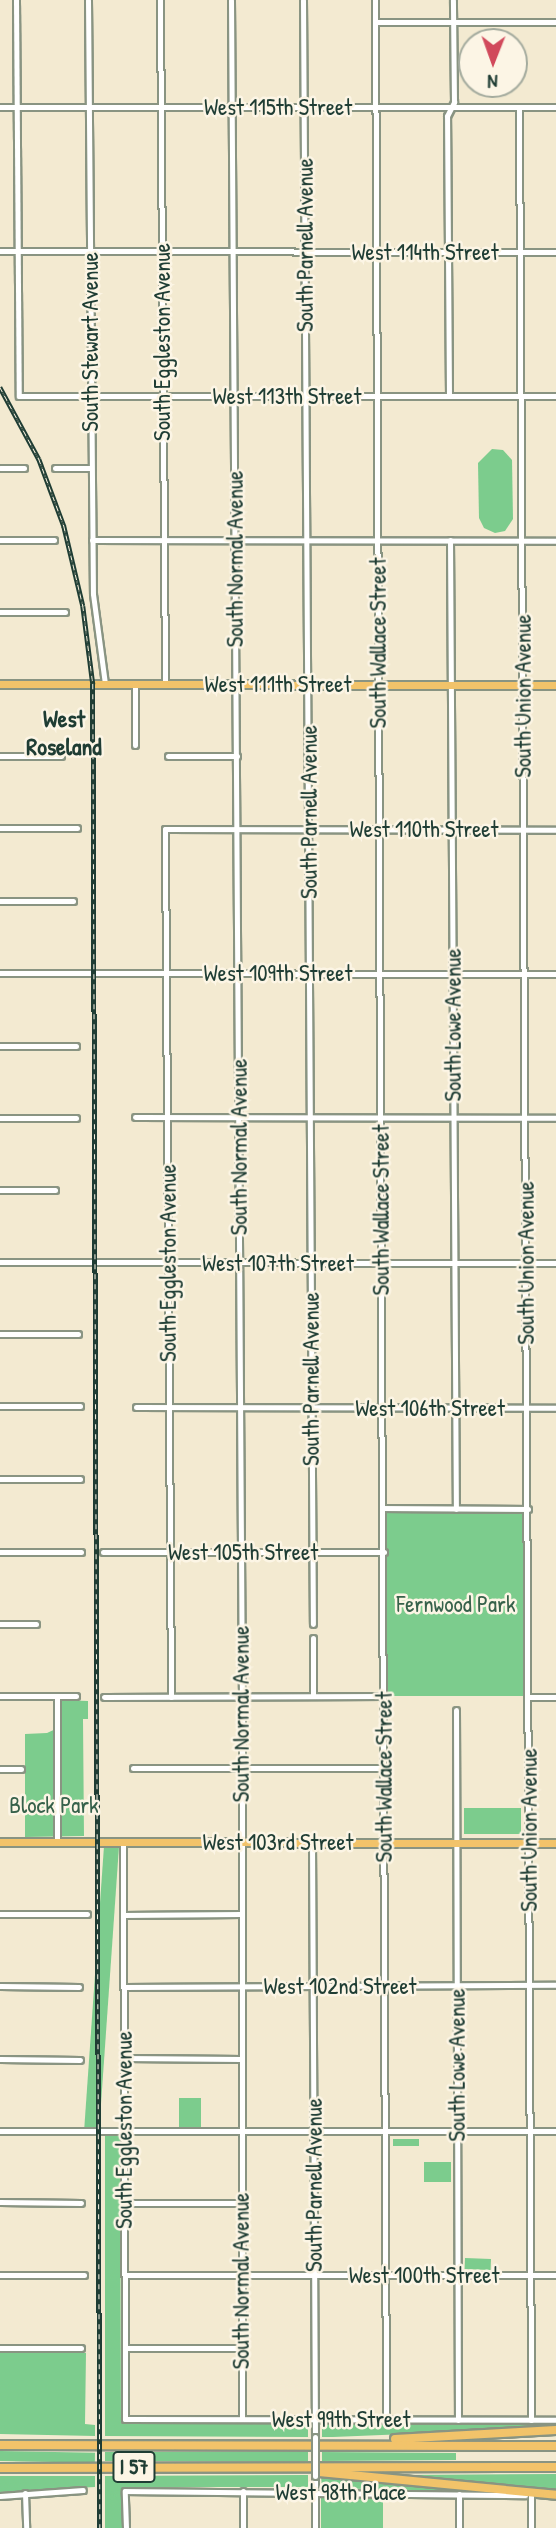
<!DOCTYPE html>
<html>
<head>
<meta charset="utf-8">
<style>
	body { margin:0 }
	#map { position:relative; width:556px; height:2528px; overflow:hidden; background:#f3ead1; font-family:"Patrick Hand",sans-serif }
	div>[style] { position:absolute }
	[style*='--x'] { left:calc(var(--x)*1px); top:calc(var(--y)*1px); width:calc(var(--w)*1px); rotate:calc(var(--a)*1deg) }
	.green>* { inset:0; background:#7ccc8d; transform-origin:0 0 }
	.roads { filter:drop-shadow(2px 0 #899482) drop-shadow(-2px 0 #899482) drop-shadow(0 2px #899482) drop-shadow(0 -2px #899482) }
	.minor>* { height:5px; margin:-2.5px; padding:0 2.5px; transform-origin:2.5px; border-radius:2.5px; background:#fff }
	.major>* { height:7px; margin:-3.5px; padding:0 3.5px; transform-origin:3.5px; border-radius:3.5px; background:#f2c36a }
	.highway>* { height:8px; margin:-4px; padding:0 4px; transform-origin:4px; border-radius:4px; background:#f2c36a }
	.rail>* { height:4.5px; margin-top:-2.25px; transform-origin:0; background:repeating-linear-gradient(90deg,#fcf5e5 0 5px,#1f3d34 0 10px); box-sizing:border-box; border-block:2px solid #1f3d34 }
	.bridges { filter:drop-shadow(2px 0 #899482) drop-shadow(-2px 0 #899482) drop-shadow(0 2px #899482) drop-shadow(0 -2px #899482) }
	.minor-bridge>* { height:5px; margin:-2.5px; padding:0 2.5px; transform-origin:2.5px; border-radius:2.5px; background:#fff }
	span { translate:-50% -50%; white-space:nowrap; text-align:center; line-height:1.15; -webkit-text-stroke:5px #fcf5e5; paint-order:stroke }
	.shield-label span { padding:2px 5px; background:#fcf5e5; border:2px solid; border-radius:5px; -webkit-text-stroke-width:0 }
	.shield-label { font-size:21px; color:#1f3d34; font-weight:700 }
	.street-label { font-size:23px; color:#1f3d34 }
	.park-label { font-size:23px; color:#36614a }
	.neighbourhood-label { font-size:24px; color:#1f3d34; font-weight:700 }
	.north { position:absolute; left:458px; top:28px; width:70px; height:70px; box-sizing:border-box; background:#fcf5e5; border:2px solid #a4ab9e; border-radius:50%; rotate:181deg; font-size:19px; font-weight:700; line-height:28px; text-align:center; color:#1f3d34 }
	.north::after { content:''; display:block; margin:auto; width:24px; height:32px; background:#d1495b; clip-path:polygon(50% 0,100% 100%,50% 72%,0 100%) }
</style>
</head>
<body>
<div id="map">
	<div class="green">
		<i style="clip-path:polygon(492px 449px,503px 450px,512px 460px,513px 519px,505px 531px,495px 533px,484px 528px,479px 518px,478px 463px)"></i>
		<i style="left:387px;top:1512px;width:136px;height:184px"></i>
		<i style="clip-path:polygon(60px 1700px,88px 1701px,88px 1719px,83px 1719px,84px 1836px,25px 1837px,25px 1734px,47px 1733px,60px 1727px)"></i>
		<i style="left:464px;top:1808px;width:57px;height:26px"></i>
		<i style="left:104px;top:1846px;width:15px;height:282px;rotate:4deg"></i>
		<i style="left:179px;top:2098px;width:22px;height:29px"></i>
		<i style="clip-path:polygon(105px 2135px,120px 2135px,121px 2423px,308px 2423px,308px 2437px,105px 2436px)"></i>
		<i style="left:393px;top:2139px;width:26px;height:7px"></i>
		<i style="left:424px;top:2162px;width:27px;height:20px"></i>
		<i style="left:465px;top:2258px;width:26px;height:11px;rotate:2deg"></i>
		<i style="clip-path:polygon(0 2353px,86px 2353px,85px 2424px,95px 2425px,95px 2436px,0 2434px)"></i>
		<i style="clip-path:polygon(322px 2423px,556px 2423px,556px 2428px,333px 2437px,322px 2437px)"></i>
		<i style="left:0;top:2451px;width:95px;height:10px;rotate:1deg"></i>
		<i style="left:105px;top:2452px;width:203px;height:9px"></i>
		<i style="clip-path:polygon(322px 2452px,456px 2453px,456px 2460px,322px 2461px)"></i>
		<i style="clip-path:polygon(556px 2474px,556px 2489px,548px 2490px,405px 2475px)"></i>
		<i style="clip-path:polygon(308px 2475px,308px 2487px,128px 2487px,122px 2491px,122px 2528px,105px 2528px,105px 2476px)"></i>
		<i style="clip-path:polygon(0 2476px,95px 2476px,95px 2487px,0 2492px)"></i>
		<i style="clip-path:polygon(321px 2476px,503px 2492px,322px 2488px)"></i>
		<i style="left:383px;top:2495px;width:33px;height:62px;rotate:90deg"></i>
	</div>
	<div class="roads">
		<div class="minor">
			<i style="--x:16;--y:0;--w:396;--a:89.6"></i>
			<i style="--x:19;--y:396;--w:537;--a:0"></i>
			<i style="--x:88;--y:0;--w:594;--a:89.52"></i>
			<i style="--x:93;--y:594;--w:91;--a:82.4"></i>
			<i style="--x:160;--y:0;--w:684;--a:89.58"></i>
			<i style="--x:231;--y:0;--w:1689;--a:89.63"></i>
			<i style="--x:242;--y:1689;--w:730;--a:90"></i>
			<i style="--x:303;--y:0;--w:1624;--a:89.65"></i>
			<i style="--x:375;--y:0;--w:2420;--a:89.74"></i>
			<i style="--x:375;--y:22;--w:181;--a:0"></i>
			<i style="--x:0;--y:107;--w:556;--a:0"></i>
			<i style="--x:519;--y:107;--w:2313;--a:89.7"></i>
			<i style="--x:0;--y:251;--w:556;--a:0.1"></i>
			<i style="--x:449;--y:396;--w:280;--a:-90.4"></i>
			<i style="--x:447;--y:116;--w:16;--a:-63"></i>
			<i style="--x:454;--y:102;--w:102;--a:-90.6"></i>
			<i style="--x:0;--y:468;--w:24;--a:0"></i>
			<i style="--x:55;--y:468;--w:36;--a:0"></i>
			<i style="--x:0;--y:540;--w:54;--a:0"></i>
			<i style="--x:92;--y:540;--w:464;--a:0.1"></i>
			<i style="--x:450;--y:540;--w:969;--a:89.65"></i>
			<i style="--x:0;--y:612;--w:65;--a:0"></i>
			<i style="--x:135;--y:684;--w:61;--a:90"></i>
			<i style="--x:0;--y:756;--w:61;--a:0"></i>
			<i style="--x:168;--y:756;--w:69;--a:0"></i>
			<i style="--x:0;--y:828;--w:77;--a:0"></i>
			<i style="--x:0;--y:901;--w:73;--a:0"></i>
			<i style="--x:0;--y:973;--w:556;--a:0.1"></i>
			<i style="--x:0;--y:1046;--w:76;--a:0"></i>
			<i style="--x:135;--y:1117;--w:421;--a:0.1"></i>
			<i style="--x:0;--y:1118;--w:76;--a:0"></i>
			<i style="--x:0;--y:1190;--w:55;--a:0"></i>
			<i style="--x:0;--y:1262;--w:556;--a:0.1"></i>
			<i style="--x:0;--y:1334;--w:78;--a:0"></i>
			<i style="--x:0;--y:1406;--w:80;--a:0"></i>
			<i style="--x:136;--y:1407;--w:420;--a:0.1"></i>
			<i style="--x:0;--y:1479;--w:80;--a:0"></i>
			<i style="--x:383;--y:1508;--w:145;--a:0.4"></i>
			<i style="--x:0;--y:1552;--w:81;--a:0"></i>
			<i style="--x:103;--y:1552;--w:281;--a:0"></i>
			<i style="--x:0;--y:1624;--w:36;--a:0"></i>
			<i style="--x:313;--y:1638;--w:58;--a:90"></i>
			<i style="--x:0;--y:1696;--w:76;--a:0"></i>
			<i style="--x:57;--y:1696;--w:146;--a:90"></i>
			<i style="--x:104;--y:1697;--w:280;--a:-0.2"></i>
			<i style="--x:171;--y:1697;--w:868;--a:-90.4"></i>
			<i style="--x:165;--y:829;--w:391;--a:0.1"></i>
			<i style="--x:529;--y:1697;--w:27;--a:0"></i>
			<i style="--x:456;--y:1710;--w:710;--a:89.84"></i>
			<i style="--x:133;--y:1768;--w:251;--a:0"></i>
			<i style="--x:0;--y:1769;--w:21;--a:0"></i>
			<i style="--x:123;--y:1842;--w:577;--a:89.8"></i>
			<i style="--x:125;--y:2419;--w:431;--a:0.1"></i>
			<i style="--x:312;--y:1842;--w:595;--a:89.71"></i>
			<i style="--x:0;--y:1914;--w:87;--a:0"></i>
			<i style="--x:123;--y:1915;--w:118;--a:-0.5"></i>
			<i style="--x:0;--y:1986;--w:79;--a:0.7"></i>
			<i style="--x:124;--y:1987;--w:432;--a:-0.3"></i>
			<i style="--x:124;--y:2058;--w:117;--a:0.5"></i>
			<i style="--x:0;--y:2059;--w:80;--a:0.7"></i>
			<i style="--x:0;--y:2131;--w:556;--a:0"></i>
			<i style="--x:0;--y:2202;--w:81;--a:0.7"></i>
			<i style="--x:124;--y:2203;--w:117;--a:0"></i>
			<i style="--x:0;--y:2275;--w:84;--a:0"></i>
			<i style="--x:125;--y:2275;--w:431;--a:0"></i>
			<i style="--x:0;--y:2348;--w:81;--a:0"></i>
			<i style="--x:125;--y:2348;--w:117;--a:0"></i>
			<i style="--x:315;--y:2476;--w:52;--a:90"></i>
			<i style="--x:243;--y:2491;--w:37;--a:90"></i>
			<i style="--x:25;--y:2493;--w:35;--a:88"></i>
			<i style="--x:0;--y:2496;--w:83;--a:-4.1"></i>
			<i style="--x:126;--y:2528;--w:37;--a:-92"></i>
			<i style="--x:125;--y:2491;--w:400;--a:0.6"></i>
			<i style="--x:459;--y:2528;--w:34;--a:-90"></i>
			<i style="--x:531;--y:2528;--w:33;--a:-90"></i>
		</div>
		<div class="major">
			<i style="--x:0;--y:684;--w:556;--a:0.1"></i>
			<i style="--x:0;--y:1842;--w:556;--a:0.1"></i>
		</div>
		<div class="highway">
			<i style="--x:395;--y:2439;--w:161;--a:-3.2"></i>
			<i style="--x:0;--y:2445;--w:556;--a:0.1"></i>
			<i style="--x:0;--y:2468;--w:556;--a:-0.1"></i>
			<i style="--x:319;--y:2472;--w:238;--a:5.5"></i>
		</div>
	</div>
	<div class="rail">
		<i style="--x:0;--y:387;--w:82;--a:61.6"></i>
		<i style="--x:39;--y:459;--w:72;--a:69.5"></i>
		<i style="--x:64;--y:526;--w:82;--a:76.6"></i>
		<i style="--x:83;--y:606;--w:79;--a:82.7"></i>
		<i style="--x:93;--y:684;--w:1844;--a:89.78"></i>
	</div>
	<div class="bridges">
		<div class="minor-bridge">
			<i style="--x:315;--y:2476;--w:39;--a:-90"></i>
		</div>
	</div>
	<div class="shield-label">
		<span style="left:134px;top:2467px">I 57</span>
	</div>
	<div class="street-label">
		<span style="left:278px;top:107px">West 115th Street</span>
		<span style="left:305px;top:245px;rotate:-90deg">South Parnell Avenue</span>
		<span style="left:425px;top:252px">West 114th Street</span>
		<span style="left:90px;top:342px;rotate:-90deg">South Stewart Avenue</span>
		<span style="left:162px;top:342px;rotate:-90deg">South Eggleston Avenue</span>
		<span style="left:287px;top:396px">West 113th Street</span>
		<span style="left:235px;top:559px;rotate:-90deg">South Normal Avenue</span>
		<span style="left:378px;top:643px;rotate:-90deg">South Wallace Street</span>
		<span style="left:278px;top:684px">West 111th Street</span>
		<span style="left:523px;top:696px;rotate:-90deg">South Union Avenue</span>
		<span style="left:309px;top:812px;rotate:-90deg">South Parnell Avenue</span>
		<span style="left:424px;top:829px">West 110th Street</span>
		<span style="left:278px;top:973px">West 109th Street</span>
		<span style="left:453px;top:1025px;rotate:-90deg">South Lowe Avenue</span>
		<span style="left:239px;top:1147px;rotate:-90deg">South Normal Avenue</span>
		<span style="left:381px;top:1210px;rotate:-90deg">South Wallace Street</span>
		<span style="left:168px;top:1263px;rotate:-90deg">South Eggleston Avenue</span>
		<span style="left:278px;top:1263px">West 107th Street</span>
		<span style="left:526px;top:1263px;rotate:-90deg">South Union Avenue</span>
		<span style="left:311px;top:1379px;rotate:-90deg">South Parnell Avenue</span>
		<span style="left:430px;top:1408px">West 106th Street</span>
		<span style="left:243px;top:1552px">West 105th Street</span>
		<span style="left:241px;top:1714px;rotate:-90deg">South Normal Avenue</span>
		<span style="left:384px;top:1777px;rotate:-90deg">South Wallace Street</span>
		<span style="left:529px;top:1830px;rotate:-90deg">South Union Avenue</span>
		<span style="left:278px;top:1842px">West 103rd Street</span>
		<span style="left:340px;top:1986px">West 102nd Street</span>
		<span style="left:457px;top:2065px;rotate:-90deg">South Lowe Avenue</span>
		<span style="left:124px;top:2130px;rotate:-90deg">South Eggleston Avenue</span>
		<span style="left:314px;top:2185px;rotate:-90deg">South Parnell Avenue</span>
		<span style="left:424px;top:2275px">West 100th Street</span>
		<span style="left:241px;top:2281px;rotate:-90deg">South Normal Avenue</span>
		<span style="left:341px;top:2419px">West 99th Street</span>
		<span style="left:341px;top:2492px">West 98th Place</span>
	</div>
	<div class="park-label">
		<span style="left:456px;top:1604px">Fernwood Park</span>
		<span style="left:54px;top:1805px">Block Park</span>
	</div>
	<div class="neighbourhood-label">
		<span style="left:64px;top:733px">West<br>Roseland</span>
	</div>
	<div class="north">N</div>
</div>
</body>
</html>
